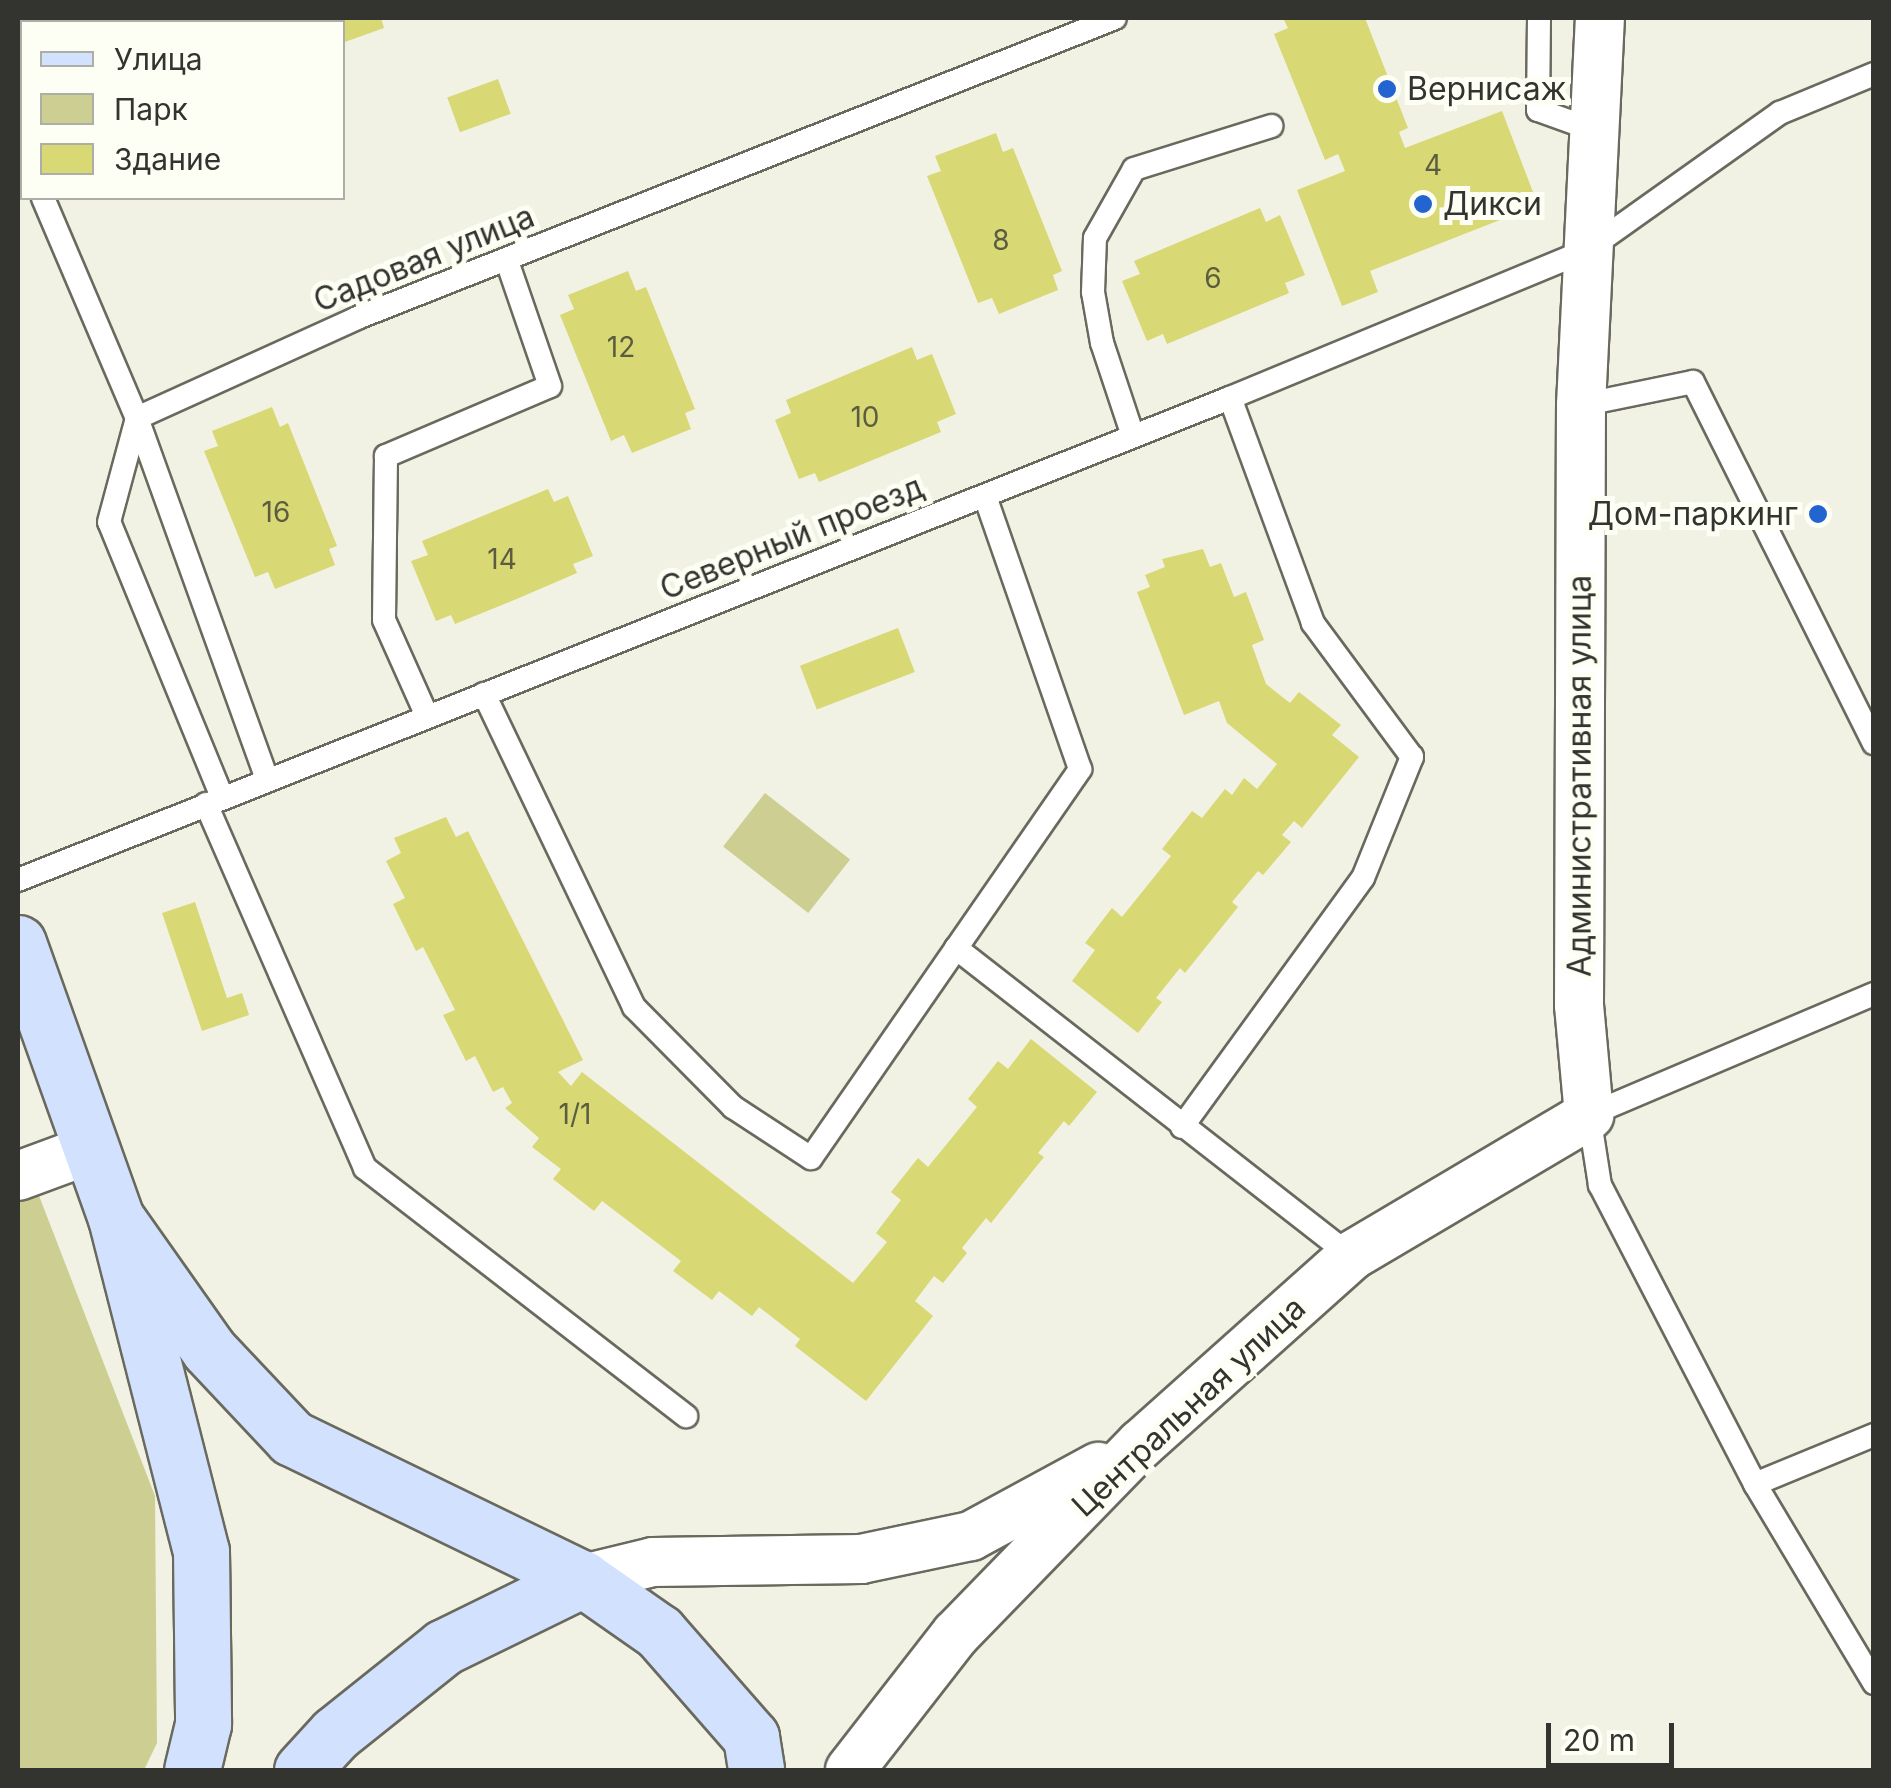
<!DOCTYPE html>
<html>
<head>
<meta charset="utf-8">
<style>
	body { margin:0 }
	#map { position:relative; width:1891px; height:1788px; overflow:hidden; background:#f1f2e4; font-family:Inter,sans-serif }
	div>[style] { position:absolute }
	[style*='--x'] { left:calc(var(--x)*1px); top:calc(var(--y)*1px); width:calc(var(--w)*1px); rotate:calc(var(--a)*1deg) }
	.green>* { inset:0; background:#cdce91; transform-origin:0 0 }
	.building>* { inset:0; background:#d8d875; transform-origin:0 0 }
	.roads { filter:drop-shadow(2px 0 #69695e) drop-shadow(-2px 0 #69695e) drop-shadow(0 2px #69695e) drop-shadow(0 -2px #69695e) }
	.lane>* { height:22px; margin:-11px; padding:0 11px; transform-origin:11px; border-radius:11px; background:#fff }
	.street>* { height:48px; margin:-24px; padding:0 24px; transform-origin:24px; border-radius:24px; background:#fff }
	.secondary>* { height:55px; margin:-27.5px; padding:0 27.5px; transform-origin:27.5px; border-radius:27.5px; background:#d2e2fe }
	.dots>* { width:28px; height:28px; translate:-50% -50%; box-sizing:border-box; border:5px solid #fefff4; border-radius:50% }
	span { translate:-50% -50%; white-space:nowrap; text-align:center; line-height:1.15; -webkit-text-stroke:10px #fefff4; paint-order:stroke }
	.number-label { font-size:28px; color:#5c5d40 }
	.number-label span { -webkit-text-stroke-width:0 }
	.poi-label { font-size:32px; color:#33342f }
	.left { translate:0 -50%; text-align:left }
	.right { translate:-100% -50%; text-align:right }
	.street-label { font-size:32px; color:#33342f }
	.frame { position:absolute; inset:0; border:20px solid #33342f; pointer-events:none }
	.legend { position:absolute; left:20px; top:20px; width:325px; height:180px; box-sizing:border-box; background:#fefff4; border:2px solid #adaea5; margin:0; padding:12px 18px; list-style:none; font-size:30px; color:#33342f }
	.legend li { display:flex; align-items:center; gap:20px; height:50px }
	.legend b { width:50px; border:2px solid #adaea5 }
	.scale { position:absolute; left:1546px; top:1723px; width:128px; height:45px; box-sizing:border-box; border:5px solid #33342f; border-top:0; padding-left:12px; font-size:30px; line-height:35px; white-space:nowrap; color:#33342f; -webkit-text-stroke:8px #fefff4; paint-order:stroke }
</style>
</head>
<body>
<div id="map">
	<div class="green">
		<i style="left:765px;top:793px;width:108px;height:68px;rotate:38deg"></i>
		<i style="clip-path:polygon(26px 1162px,155px 1496px,157px 1743px,144px 1770px,18px 1770px,18px 1165px)"></i>
	</div>
	<div class="building">
		<i style="left:99px;top:18px;width:86px;height:4px"></i>
		<i style="clip-path:polygon(306px 18px,381px 18px,384px 28px,342px 43px,342px 22px,308px 22px)"></i>
		<i style="clip-path:polygon(1283px 18px,1365px 18px,1408px 128px,1399px 132px,1405px 148px,1502px 111px,1538px 205px,1370px 271px,1378px 292px,1342px 306px,1297px 190px,1345px 171px,1338px 154px,1325px 160px,1274px 34px,1288px 28px)"></i>
		<i style="left:498px;top:79px;width:37px;height:54px;rotate:70deg"></i>
		<i style="clip-path:polygon(996px 133px,1003px 152px,1013px 148px,1062px 271px,1053px 275px,1058px 290px,999px 314px,992px 298px,978px 303px,927px 176px,941px 171px,935px 156px)"></i>
		<i style="clip-path:polygon(1260px 208px,1266px 222px,1280px 215px,1305px 275px,1285px 283px,1289px 293px,1167px 344px,1163px 334px,1147px 341px,1122px 281px,1140px 274px,1134px 261px)"></i>
		<i style="clip-path:polygon(628px 271px,636px 291px,646px 287px,695px 409px,685px 413px,691px 429px,632px 453px,624px 435px,611px 441px,560px 315px,574px 309px,568px 295px)"></i>
		<i style="clip-path:polygon(912px 347px,917px 360px,932px 354px,956px 414px,937px 422px,941px 432px,819px 482px,815px 473px,799px 479px,775px 420px,791px 413px,786px 400px)"></i>
		<i style="clip-path:polygon(272px 407px,280px 427px,288px 423px,337px 546px,329px 549px,335px 565px,275px 589px,268px 572px,255px 577px,204px 451px,218px 446px,212px 431px)"></i>
		<i style="clip-path:polygon(548px 489px,554px 502px,568px 496px,593px 556px,573px 564px,577px 573px,519px 598px,455px 624px,451px 615px,436px 621px,411px 561px,428px 555px,422px 541px)"></i>
		<i style="clip-path:polygon(1203px 549px,1210px 567px,1221px 563px,1234px 597px,1246px 592px,1264px 640px,1252px 645px,1266px 684px,1290px 703px,1299px 692px,1341px 725px,1332px 735px,1359px 757px,1302px 828px,1294px 821px,1282px 835px,1291px 842px,1263px 875px,1258px 871px,1232px 902px,1238px 907px,1185px 973px,1180px 968px,1156px 998px,1162px 1002px,1138px 1033px,1072px 981px,1095px 950px,1085px 943px,1112px 908px,1122px 917px,1171px 856px,1162px 849px,1192px 811px,1202px 818px,1225px 789px,1232px 795px,1244px 778px,1257px 789px,1277px 764px,1227px 723px,1219px 701px,1184px 715px,1137px 592px,1150px 587px,1145px 575px,1165px 567px,1162px 559px)"></i>
		<i style="left:898px;top:628px;width:47px;height:105px;rotate:69deg"></i>
		<i style="clip-path:polygon(446px 817px,456px 837px,468px 831px,583px 1060px,558px 1072px,571px 1086px,582px 1072px,853px 1283px,887px 1242px,876px 1233px,901px 1200px,891px 1192px,918px 1158px,928px 1167px,977px 1107px,968px 1099px,998px 1061px,1008px 1069px,1031px 1039px,1097px 1092px,1069px 1126px,1064px 1121px,1038px 1153px,1044px 1157px,991px 1223px,986px 1218px,962px 1248px,967px 1253px,943px 1283px,934px 1276px,915px 1301px,933px 1316px,866px 1401px,795px 1346px,800px 1339px,759px 1307px,752px 1316px,719px 1291px,712px 1300px,673px 1271px,681px 1261px,602px 1201px,594px 1211px,553px 1179px,561px 1169px,532px 1147px,539px 1138px,505px 1108px,512px 1103px,503px 1087px,493px 1092px,475px 1056px,466px 1061px,443px 1015px,455px 1010px,423px 947px,416px 951px,393px 904px,405px 898px,386px 861px,401px 853px,394px 838px)"></i>
		<i style="clip-path:polygon(195px 902px,227px 998px,242px 993px,249px 1015px,202px 1031px,162px 913px)"></i>
	</div>
	<div class="roads">
		<div class="lane">
			<i style="--x:1539;--y:18;--w:92;--a:90.6"></i>
			<i style="--x:1538;--y:110;--w:59;--a:19.7"></i>
			<i style="--x:18;--y:136;--w:13;--a:72"></i>
			<i style="--x:43;--y:198;--w:239;--a:66.9"></i>
			<i style="--x:137;--y:418;--w:385;--a:70.2"></i>
			<i style="--x:1581;--y:405;--w:114;--a:-11.6"></i>
			<i style="--x:1693;--y:382;--w:404;--a:63.4"></i>
			<i style="--x:1133;--y:436;--w:98;--a:-108.4"></i>
			<i style="--x:1102;--y:343;--w:52;--a:-100"></i>
			<i style="--x:1093;--y:292;--w:54;--a:-87.9"></i>
			<i style="--x:1095;--y:238;--w:79;--a:-60.5"></i>
			<i style="--x:1134;--y:169;--w:144;--a:-17.4"></i>
			<i style="--x:484;--y:694;--w:347;--a:64.4"></i>
			<i style="--x:634;--y:1007;--w:141;--a:45.3"></i>
			<i style="--x:733;--y:1107;--w:93;--a:33.2"></i>
			<i style="--x:811;--y:1158;--w:473;--a:-55.3"></i>
			<i style="--x:1080;--y:769;--w:289;--a:-109.2"></i>
			<i style="--x:427;--y:716;--w:105;--a:-114.1"></i>
			<i style="--x:384;--y:620;--w:164;--a:-89.3"></i>
			<i style="--x:386;--y:456;--w:178;--a:-23.1"></i>
			<i style="--x:550;--y:386;--w:132;--a:-109"></i>
			<i style="--x:222;--y:797;--w:297;--a:-112.3"></i>
			<i style="--x:109;--y:522;--w:108;--a:-74.9"></i>
			<i style="--x:137;--y:418;--w:242;--a:-24.4"></i>
			<i style="--x:357;--y:318;--w:815;--a:-21.59"></i>
			<i style="--x:206;--y:804;--w:397;--a:66.4"></i>
			<i style="--x:365;--y:1168;--w:406;--a:37.7"></i>
			<i style="--x:18;--y:880;--w:1304;--a:-21.69"></i>
			<i style="--x:1230;--y:398;--w:386;--a:-22.5"></i>
			<i style="--x:1587;--y:250;--w:237;--a:-35.4"></i>
			<i style="--x:1780;--y:113;--w:102;--a:-22.5"></i>
			<i style="--x:956;--y:948;--w:501;--a:37.95"></i>
			<i style="--x:1874;--y:994;--w:310;--a:157"></i>
			<i style="--x:1589;--y:1115;--w:71;--a:81.1"></i>
			<i style="--x:1600;--y:1185;--w:337;--a:62.6"></i>
			<i style="--x:1755;--y:1484;--w:232;--a:59.1"></i>
			<i style="--x:1182;--y:1127;--w:308;--a:-54"></i>
			<i style="--x:1363;--y:878;--w:131;--a:-68"></i>
			<i style="--x:1412;--y:757;--w:167;--a:-126.5"></i>
			<i style="--x:1313;--y:623;--w:240;--a:-110.2"></i>
			<i style="--x:1755;--y:1484;--w:129;--a:-22.4"></i>
		</div>
		<div class="street">
			<i style="--x:18;--y:1176;--w:78;--a:-20.3"></i>
			<i style="--x:583;--y:1579;--w:72;--a:-13.7"></i>
			<i style="--x:653;--y:1562;--w:208;--a:-0.8"></i>
			<i style="--x:861;--y:1559;--w:112;--a:-11.8"></i>
			<i style="--x:971;--y:1536;--w:145;--a:-28.5"></i>
			<i style="--x:850;--y:1770;--w:172;--a:-52.1"></i>
			<i style="--x:956;--y:1634;--w:265;--a:-45.8"></i>
			<i style="--x:1141;--y:1444;--w:282;--a:-41.8"></i>
			<i style="--x:1351;--y:1256;--w:277;--a:-30.6"></i>
			<i style="--x:1589;--y:1115;--w:110;--a:-95.2"></i>
			<i style="--x:1579;--y:1005;--w:600;--a:-89.81"></i>
			<i style="--x:1581;--y:405;--w:387;--a:-87.2"></i>
		</div>
		<div class="secondary">
			<i style="--x:18;--y:943;--w:292;--a:70.4"></i>
			<i style="--x:116;--y:1218;--w:344;--a:75.7"></i>
			<i style="--x:201;--y:1551;--w:173;--a:89.3"></i>
			<i style="--x:203;--y:1724;--w:47;--a:103.4"></i>
			<i style="--x:116;--y:1218;--w:161;--a:54.8"></i>
			<i style="--x:209;--y:1350;--w:121;--a:46.7"></i>
			<i style="--x:292;--y:1438;--w:323;--a:25.9"></i>
			<i style="--x:583;--y:1579;--w:93;--a:34.9"></i>
			<i style="--x:659;--y:1632;--w:140;--a:48.8"></i>
			<i style="--x:751;--y:1737;--w:33;--a:81"></i>
			<i style="--x:302;--y:1770;--w:49;--a:-47.5"></i>
			<i style="--x:335;--y:1734;--w:139;--a:-38.6"></i>
			<i style="--x:444;--y:1647;--w:155;--a:-26.1"></i>
		</div>
	</div>
	<div class="dots">
		<i style="left:1387px;top:89px;background:#2364d0"></i>
		<i style="left:1423px;top:204px;background:#2364d0"></i>
		<i style="left:1818px;top:514px;background:#2364d0"></i>
	</div>
	<div class="number-label">
		<span style="left:1433px;top:165px">4</span>
		<span style="left:1001px;top:240px">8</span>
		<span style="left:1213px;top:278px">6</span>
		<span style="left:621px;top:347px">12</span>
		<span style="left:865px;top:417px">10</span>
		<span style="left:276px;top:512px">16</span>
		<span style="left:502px;top:559px">14</span>
		<span style="left:575px;top:1114px">1/1</span>
	</div>
	<div class="poi-label">
		<span class="left" style="left:1407px;top:89px">Вернисаж</span>
		<span class="left" style="left:1443px;top:204px">Дикси</span>
		<span class="right" style="left:1798px;top:514px">Дом-паркинг</span>
	</div>
	<div class="street-label">
		<span style="left:424px;top:259px;rotate:-22deg">Садовая улица</span>
		<span style="left:792px;top:538px;rotate:-22deg">Северный проезд</span>
		<span style="left:1580px;top:776px;rotate:-90deg">Административная улица</span>
		<span style="left:1189px;top:1407px;rotate:-43deg">Центральная улица</span>
	</div>
	<div class="frame"></div>
	<ul class="legend">
	<li><b style="height:12px;background:#d2e2fe"></b>Улица</li>
	<li><b style="height:28px;background:#cdce91"></b>Парк</li>
	<li><b style="height:28px;background:#d8d875"></b>Здание</li>
	</ul>
	<div class="scale">20 m</div>
</div>
</body>
</html>
